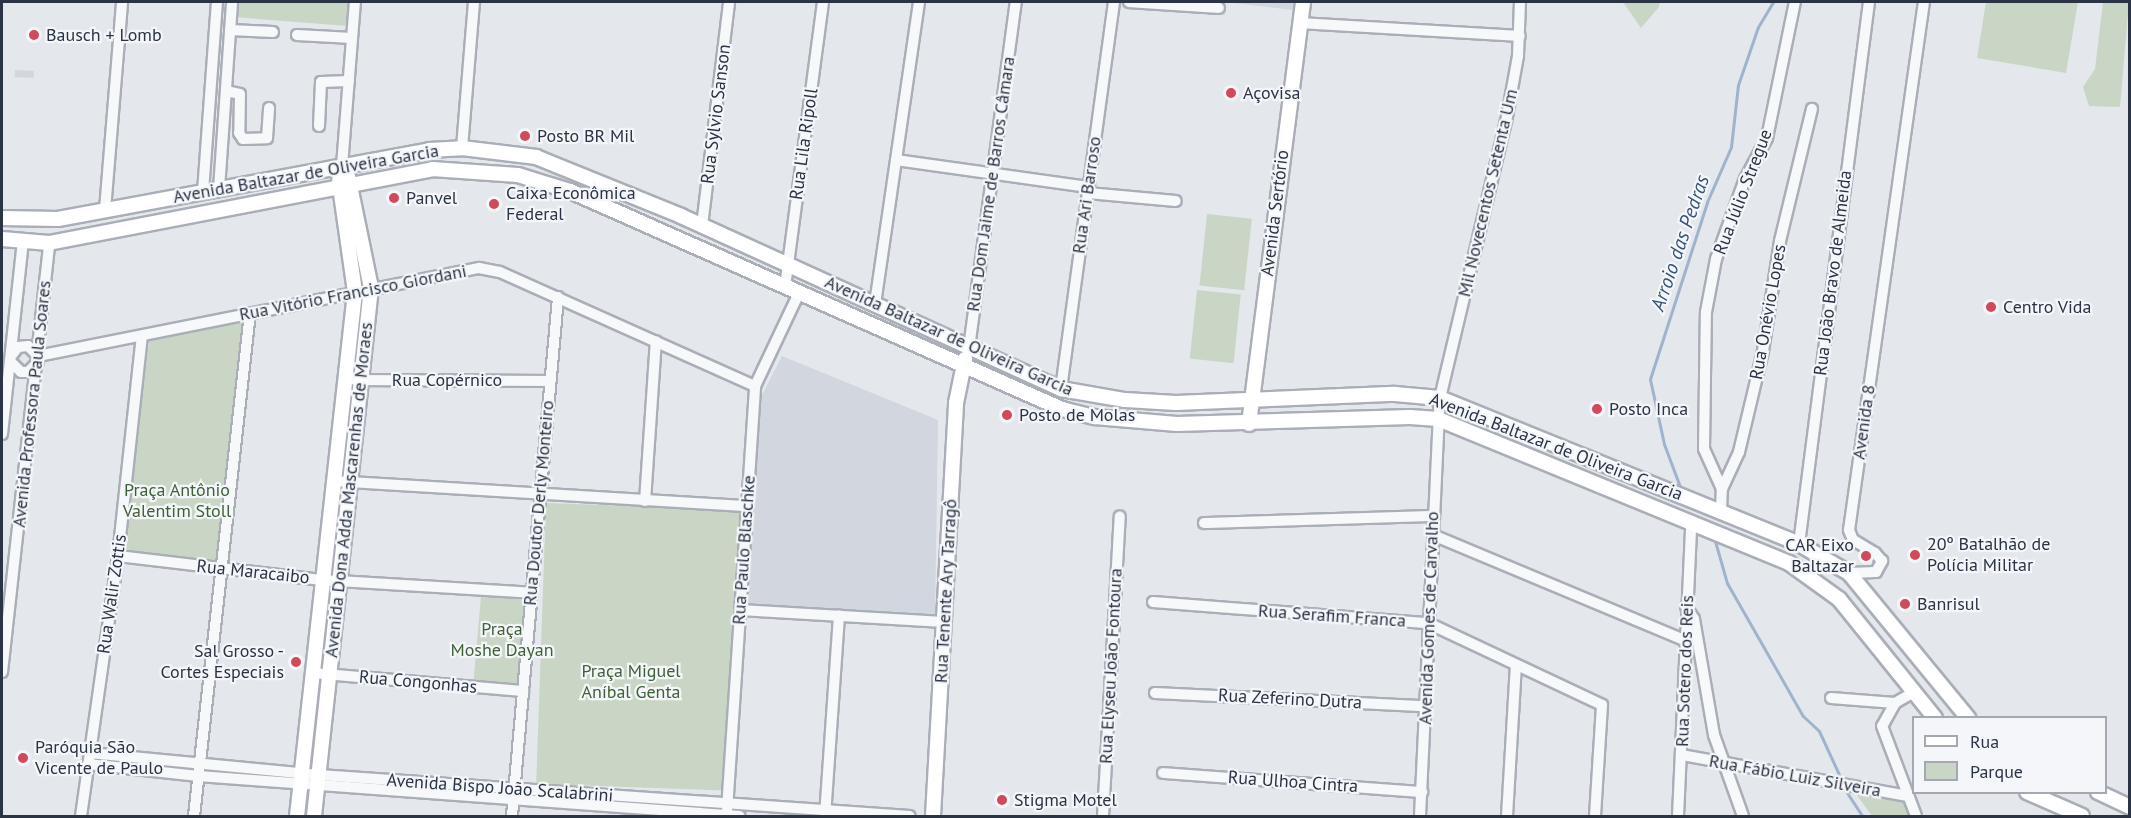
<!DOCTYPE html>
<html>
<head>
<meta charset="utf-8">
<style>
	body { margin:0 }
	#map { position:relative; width:2131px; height:818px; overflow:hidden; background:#e4e7ec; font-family:"PT Sans",sans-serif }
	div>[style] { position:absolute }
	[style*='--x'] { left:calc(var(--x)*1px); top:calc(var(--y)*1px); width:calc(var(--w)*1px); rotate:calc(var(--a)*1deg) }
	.built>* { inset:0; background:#d2d6de; transform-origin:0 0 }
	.green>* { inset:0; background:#c9d6c5; transform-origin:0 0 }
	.stream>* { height:3px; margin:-1.5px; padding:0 1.5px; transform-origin:1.5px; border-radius:1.5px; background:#9fb4cc }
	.roads { filter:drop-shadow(2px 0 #a9aeb7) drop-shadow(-2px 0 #a9aeb7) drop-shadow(0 2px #a9aeb7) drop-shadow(0 -2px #a9aeb7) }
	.minor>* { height:10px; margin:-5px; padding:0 5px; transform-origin:5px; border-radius:5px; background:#f7f8fa }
	.major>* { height:14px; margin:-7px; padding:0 7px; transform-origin:7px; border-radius:7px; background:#fff }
	.dots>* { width:16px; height:16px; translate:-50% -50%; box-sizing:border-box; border:3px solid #f4f6f9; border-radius:50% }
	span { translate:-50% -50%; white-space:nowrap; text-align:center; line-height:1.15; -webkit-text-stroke:4.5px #f4f6f9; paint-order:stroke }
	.poi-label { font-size:18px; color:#2b3445 }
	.left { translate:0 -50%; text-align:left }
	.right { translate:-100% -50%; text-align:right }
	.street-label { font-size:18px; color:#2b3445 }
	.park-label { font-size:18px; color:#3f6138 }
	.water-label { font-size:20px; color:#34527a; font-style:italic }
	.frame { position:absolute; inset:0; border:3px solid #2b3445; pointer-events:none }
	.legend { position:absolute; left:1912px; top:716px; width:195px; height:78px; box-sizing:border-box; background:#f4f6f9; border:2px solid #a4a8b1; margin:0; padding:8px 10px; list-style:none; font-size:18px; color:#2b3445 }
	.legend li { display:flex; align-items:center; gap:12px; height:30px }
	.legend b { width:30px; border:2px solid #a4a8b1 }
</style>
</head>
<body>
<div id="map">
	<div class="built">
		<i style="clip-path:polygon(1225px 2px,1295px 2px,1293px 10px)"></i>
		<i style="left:15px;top:70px;width:19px;height:7px;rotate:3deg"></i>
		<i style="clip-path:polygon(782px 356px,938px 420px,935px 616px,746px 604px,762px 395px)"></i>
	</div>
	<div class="green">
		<i style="clip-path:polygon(234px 2px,350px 2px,348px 26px,233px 17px)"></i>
		<i style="clip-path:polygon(1623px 2px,1660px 2px,1659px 7px,1641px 28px)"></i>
		<i style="clip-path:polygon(1986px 2px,2078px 2px,2066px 73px,1977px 58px)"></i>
		<i style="clip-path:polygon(2103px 2px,2129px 2px,2120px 107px,2089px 106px,2083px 87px,2095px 69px)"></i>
		<i style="left:1207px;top:214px;width:45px;height:72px;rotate:6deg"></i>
		<i style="left:1197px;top:290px;width:44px;height:69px;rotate:6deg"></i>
		<i style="clip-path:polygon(246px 320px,219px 565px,122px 552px,149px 341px)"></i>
		<i style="left:546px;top:503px;width:195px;height:281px;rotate:2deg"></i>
		<i style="left:481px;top:596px;width:46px;height:85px;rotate:5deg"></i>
		<i style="clip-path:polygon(1854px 791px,1904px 801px,1909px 816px,1872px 816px)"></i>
	</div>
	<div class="stream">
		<i style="--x:1682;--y:492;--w:51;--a:-110.6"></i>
		<i style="--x:1664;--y:444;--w:66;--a:-102.2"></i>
		<i style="--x:1650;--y:379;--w:186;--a:-72.1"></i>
		<i style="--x:1707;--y:202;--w:60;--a:-66.4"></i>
		<i style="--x:1731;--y:147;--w:62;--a:-83.6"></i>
		<i style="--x:1738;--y:85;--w:61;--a:-71"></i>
		<i style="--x:1758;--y:27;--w:29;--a:-59"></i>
		<i style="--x:1715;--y:541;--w:44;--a:74.1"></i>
		<i style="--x:1727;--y:583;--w:153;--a:60.3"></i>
		<i style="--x:1803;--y:716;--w:22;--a:43"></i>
		<i style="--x:1819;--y:731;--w:55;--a:65.3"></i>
		<i style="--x:1844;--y:788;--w:33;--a:57"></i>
	</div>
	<div class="roads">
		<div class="minor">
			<i style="--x:1129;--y:2;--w:90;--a:3.8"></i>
			<i style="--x:1300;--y:23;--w:220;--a:3.4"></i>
			<i style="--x:230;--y:30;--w:43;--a:2.7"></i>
			<i style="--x:297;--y:35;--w:55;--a:3.1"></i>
			<i style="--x:226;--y:91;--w:14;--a:12"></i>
			<i style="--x:240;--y:94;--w:39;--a:91"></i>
			<i style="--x:239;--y:133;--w:7;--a:56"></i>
			<i style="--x:243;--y:139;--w:24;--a:-2"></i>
			<i style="--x:267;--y:138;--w:30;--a:-86"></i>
			<i style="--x:319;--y:126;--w:44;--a:-87.4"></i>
			<i style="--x:321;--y:82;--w:28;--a:-2"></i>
			<i style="--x:462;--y:148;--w:146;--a:-85.3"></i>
			<i style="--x:896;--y:160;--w:194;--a:8"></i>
			<i style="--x:342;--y:166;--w:165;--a:-85.5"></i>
			<i style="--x:219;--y:189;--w:187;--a:-86"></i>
			<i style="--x:203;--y:192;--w:191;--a:-85.8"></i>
			<i style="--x:1088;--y:193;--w:88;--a:5.2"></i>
			<i style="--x:105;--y:210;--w:209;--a:-85.3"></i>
			<i style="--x:702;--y:226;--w:226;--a:-83.1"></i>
			<i style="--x:785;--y:287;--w:288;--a:-82.4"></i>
			<i style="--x:875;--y:304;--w:305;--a:-81.7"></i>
			<i style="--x:969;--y:348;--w:349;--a:-82.3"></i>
			<i style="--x:12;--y:355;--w:10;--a:-53"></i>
			<i style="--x:18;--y:347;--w:10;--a:-6"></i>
			<i style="--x:28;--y:346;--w:14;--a:45"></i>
			<i style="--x:38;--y:356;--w:450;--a:-11.3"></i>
			<i style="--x:479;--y:268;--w:21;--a:11"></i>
			<i style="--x:500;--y:272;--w:279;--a:24.1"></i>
			<i style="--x:11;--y:362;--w:14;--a:45"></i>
			<i style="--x:21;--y:372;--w:7;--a:0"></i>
			<i style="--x:28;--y:372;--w:14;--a:-45"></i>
			<i style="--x:355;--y:380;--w:195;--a:0.3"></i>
			<i style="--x:1061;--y:389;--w:391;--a:-82.2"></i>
			<i style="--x:2;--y:434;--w:193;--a:-83.8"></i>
			<i style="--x:334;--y:481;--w:414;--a:3.5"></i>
			<i style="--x:1722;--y:489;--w:44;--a:-114.2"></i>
			<i style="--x:1704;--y:449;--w:137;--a:-89.2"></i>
			<i style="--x:1706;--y:312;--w:54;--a:-79.3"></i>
			<i style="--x:1716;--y:259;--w:85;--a:-70.1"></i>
			<i style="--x:1745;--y:179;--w:47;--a:-61.8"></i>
			<i style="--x:1767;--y:138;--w:139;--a:-78.4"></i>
			<i style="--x:645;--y:501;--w:160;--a:-86.1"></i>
			<i style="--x:1721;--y:512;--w:23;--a:-88"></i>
			<i style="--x:1722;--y:489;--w:41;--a:-65.3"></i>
			<i style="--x:1739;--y:452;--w:104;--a:-76.6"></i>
			<i style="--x:1763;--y:351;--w:111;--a:-81.2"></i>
			<i style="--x:1780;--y:241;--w:136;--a:-76.4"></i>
			<i style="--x:1204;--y:523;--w:229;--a:-1.8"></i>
			<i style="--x:1433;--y:535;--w:272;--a:22.7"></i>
			<i style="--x:1799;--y:544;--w:547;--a:-82.64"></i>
			<i style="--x:118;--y:556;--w:205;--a:6.7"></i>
			<i style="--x:322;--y:580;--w:210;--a:3.5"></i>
			<i style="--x:1849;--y:573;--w:27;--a:-2"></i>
			<i style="--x:1876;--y:572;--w:13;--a:-61"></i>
			<i style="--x:1882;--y:561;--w:11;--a:-131"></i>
			<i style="--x:1875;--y:553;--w:26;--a:-149"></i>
			<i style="--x:1853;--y:540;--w:11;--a:-112"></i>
			<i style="--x:1849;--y:530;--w:533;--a:-81.92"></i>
			<i style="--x:1153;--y:602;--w:276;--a:4.4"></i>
			<i style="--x:1428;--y:623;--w:192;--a:25.2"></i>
			<i style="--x:1602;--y:705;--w:111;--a:93.6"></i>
			<i style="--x:1686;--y:607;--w:14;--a:56"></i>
			<i style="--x:1694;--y:619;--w:118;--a:80.2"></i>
			<i style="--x:1714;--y:735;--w:86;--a:70.3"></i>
			<i style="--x:740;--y:610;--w:204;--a:3.4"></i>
			<i style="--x:2;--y:672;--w:432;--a:-83.7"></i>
			<i style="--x:312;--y:673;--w:212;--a:4.9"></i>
			<i style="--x:1914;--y:692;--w:22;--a:150"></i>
			<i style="--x:1895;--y:703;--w:26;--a:119"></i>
			<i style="--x:1882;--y:726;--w:96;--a:69.3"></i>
			<i style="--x:1155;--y:693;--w:270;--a:2.8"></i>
			<i style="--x:1831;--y:698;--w:64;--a:4.5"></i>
			<i style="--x:90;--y:753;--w:230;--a:5.5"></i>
			<i style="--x:319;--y:775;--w:592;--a:3.97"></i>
			<i style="--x:1682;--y:755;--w:230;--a:10.3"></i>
			<i style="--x:88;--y:764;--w:111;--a:6.2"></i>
			<i style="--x:198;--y:776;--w:543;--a:4.22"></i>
			<i style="--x:1163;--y:773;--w:260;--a:4.2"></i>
			<i style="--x:727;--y:810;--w:425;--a:-86.2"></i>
			<i style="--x:755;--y:386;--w:103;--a:-64.7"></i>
			<i style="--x:81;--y:816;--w:263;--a:-81.9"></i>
			<i style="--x:118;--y:556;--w:221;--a:-83.8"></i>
			<i style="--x:194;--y:816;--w:506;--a:-83.65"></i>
			<i style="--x:512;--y:816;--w:521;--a:-84.93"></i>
			<i style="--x:825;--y:816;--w:201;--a:-86"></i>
			<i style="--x:1103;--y:816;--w:300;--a:-86.8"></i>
			<i style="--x:1420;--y:816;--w:418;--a:-87.3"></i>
			<i style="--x:1440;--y:398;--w:284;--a:-76.6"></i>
			<i style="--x:1506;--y:122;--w:67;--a:-79.7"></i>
			<i style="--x:1518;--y:56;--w:54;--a:-87.9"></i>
			<i style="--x:1507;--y:816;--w:151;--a:-86.6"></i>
			<i style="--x:1678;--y:816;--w:290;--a:-87.4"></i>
		</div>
		<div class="major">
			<i style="--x:2;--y:218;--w:56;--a:1"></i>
			<i style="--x:58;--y:219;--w:377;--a:-10.5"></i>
			<i style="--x:429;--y:150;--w:33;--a:-3"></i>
			<i style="--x:462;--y:148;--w:75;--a:6.9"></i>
			<i style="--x:536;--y:157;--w:157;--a:22.1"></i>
			<i style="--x:681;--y:216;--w:418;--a:24.5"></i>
			<i style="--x:1061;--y:389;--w:65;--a:9.8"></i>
			<i style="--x:1125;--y:400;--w:51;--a:3.4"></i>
			<i style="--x:1176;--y:403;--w:219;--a:-2.4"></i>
			<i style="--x:1395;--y:394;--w:45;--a:5.1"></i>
			<i style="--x:1440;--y:398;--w:388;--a:22.1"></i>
			<i style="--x:1799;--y:544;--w:58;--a:30.1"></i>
			<i style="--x:1849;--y:573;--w:188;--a:50.6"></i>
			<i style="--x:2;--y:239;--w:47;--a:4.9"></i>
			<i style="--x:49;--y:243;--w:390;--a:-10.9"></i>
			<i style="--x:432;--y:169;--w:86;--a:4"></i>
			<i style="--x:518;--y:175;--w:54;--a:17.1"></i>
			<i style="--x:570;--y:191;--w:538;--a:23.9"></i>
			<i style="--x:1062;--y:409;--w:34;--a:14"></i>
			<i style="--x:1095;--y:417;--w:82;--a:4.9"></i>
			<i style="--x:1177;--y:424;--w:233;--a:-1.7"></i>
			<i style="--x:1410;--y:417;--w:28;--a:4"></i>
			<i style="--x:1438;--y:419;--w:379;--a:22.3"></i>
			<i style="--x:1789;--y:563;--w:62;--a:35.8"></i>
			<i style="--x:1839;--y:599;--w:153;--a:51.1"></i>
			<i style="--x:1249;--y:424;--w:425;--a:-82.7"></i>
			<i style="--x:2027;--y:792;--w:60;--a:23.6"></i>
			<i style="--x:2098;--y:792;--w:35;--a:25"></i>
			<i style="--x:297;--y:816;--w:527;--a:-83.68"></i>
			<i style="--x:355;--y:292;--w:113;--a:-98.1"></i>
			<i style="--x:314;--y:816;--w:531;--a:-83.84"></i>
			<i style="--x:371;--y:288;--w:114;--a:-101.6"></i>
			<i style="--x:933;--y:816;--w:414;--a:-86.8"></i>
			<i style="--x:956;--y:403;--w:45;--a:-78.4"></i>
		</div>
	</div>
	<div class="dots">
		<i style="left:34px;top:35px;background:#d1495b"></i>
		<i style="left:1231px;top:93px;background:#d1495b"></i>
		<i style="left:525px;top:136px;background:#d1495b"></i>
		<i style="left:394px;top:198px;background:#d1495b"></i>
		<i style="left:494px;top:204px;background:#d1495b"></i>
		<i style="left:1991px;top:307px;background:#d1495b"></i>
		<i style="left:1597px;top:409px;background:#d1495b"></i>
		<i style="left:1007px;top:415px;background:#d1495b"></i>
		<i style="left:1915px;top:555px;background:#d1495b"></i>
		<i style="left:1866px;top:556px;background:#d1495b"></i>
		<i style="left:1905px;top:604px;background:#d1495b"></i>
		<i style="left:296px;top:662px;background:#d1495b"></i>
		<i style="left:23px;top:758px;background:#d1495b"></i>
		<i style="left:1002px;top:800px;background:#d1495b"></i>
	</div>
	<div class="poi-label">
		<span class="left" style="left:46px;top:35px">Bausch + Lomb</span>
		<span class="left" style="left:1243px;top:93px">Açovisa</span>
		<span class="left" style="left:537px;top:136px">Posto BR Mil</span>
		<span class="left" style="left:506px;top:204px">Caixa Econômica<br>Federal</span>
		<span class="left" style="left:406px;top:198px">Panvel</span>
		<span class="left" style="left:2003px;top:307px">Centro Vida</span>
		<span class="left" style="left:1609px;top:409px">Posto Inca</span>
		<span class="left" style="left:1019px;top:415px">Posto de Molas</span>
		<span class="left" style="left:1927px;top:555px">20º Batalhão de<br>Polícia Militar</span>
		<span class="right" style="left:1854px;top:556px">CAR Eixo<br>Baltazar</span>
		<span class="left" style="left:1917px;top:604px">Banrisul</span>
		<span class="right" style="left:284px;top:662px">Sal Grosso -<br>Cortes Especiais</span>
		<span class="left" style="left:35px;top:758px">Paróquia São<br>Vicente de Paulo</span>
		<span class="left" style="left:1014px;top:800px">Stigma Motel</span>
	</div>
	<div class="street-label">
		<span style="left:716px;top:114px;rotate:-83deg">Rua Sylvio Sanson</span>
		<span style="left:804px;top:144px;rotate:-82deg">Rua Lila Ripoll</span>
		<span style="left:306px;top:174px;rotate:-10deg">Avenida Baltazar de Oliveira Garcia</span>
		<span style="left:991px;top:184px;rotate:-82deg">Rua Dom Jaime de Barros Câmara</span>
		<span style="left:1743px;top:192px;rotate:-69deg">Rua Júlio Stregue</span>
		<span style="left:1488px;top:193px;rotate:-77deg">Mil Novecentos Setenta Um</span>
		<span style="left:1087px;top:195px;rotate:-82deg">Rua Ari Barroso</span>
		<span style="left:1275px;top:213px;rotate:-83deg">Avenida Sertório</span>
		<span style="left:1833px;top:273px;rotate:-83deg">Rua João Bravo de Almeida</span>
		<span style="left:353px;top:293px;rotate:-11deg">Rua Vitório Francisco Giordani</span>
		<span style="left:1768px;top:312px;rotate:-80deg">Rua Onévio Lopes</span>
		<span style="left:949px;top:336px;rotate:24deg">Avenida Baltazar de Oliveira Garcia</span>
		<span style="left:447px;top:380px">Rua Copérnico</span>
		<span style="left:32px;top:404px;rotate:-84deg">Avenida Professora Paula Soares</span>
		<span style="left:1864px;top:422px;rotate:-82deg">Avenida 8</span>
		<span style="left:1556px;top:447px;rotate:21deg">Avenida Baltazar de Oliveira Garcia</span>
		<span style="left:349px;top:490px;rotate:-84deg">Avenida Dona Adda Mascarenhas de Moraes</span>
		<span style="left:539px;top:503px;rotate:-85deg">Rua Doutor Derly Monteiro</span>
		<span style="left:744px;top:550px;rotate:-86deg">Rua Paulo Blaschke</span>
		<span style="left:253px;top:572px;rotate:6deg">Rua Maracaibo</span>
		<span style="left:946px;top:591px;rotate:-87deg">Rua Tenente Ary Tarragô</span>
		<span style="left:112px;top:594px;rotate:-82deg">Rua Walir Zottis</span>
		<span style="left:1332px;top:616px;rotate:4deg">Rua Serafim Franca</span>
		<span style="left:1429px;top:618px;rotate:-88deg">Avenida Gomes de Carvalho</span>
		<span style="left:1111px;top:666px;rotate:-87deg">Rua Elyseu João Fontoura</span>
		<span style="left:1685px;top:671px;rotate:-88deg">Rua Sotero dos Reis</span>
		<span style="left:418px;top:682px;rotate:5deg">Rua Congonhas</span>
		<span style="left:1290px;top:699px;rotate:3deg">Rua Zeferino Dutra</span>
		<span style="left:1795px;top:776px;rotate:10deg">Rua Fábio Luiz Silveira</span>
		<span style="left:1293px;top:782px;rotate:4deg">Rua Ulhoa Cintra</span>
		<span style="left:500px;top:788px;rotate:4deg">Avenida Bispo João Scalabrini</span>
	</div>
	<div class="park-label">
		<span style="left:177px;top:501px">Praça Antônio<br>Valentim Stoll</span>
		<span style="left:502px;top:640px">Praça<br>Moshe Dayan</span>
		<span style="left:631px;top:682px">Praça Miguel<br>Aníbal Genta</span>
	</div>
	<div class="water-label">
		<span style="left:1680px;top:243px;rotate:-71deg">Arroio das Pedras</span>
	</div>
	<div class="frame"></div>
	<ul class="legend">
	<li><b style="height:8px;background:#fff"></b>Rua</li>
	<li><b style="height:16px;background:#c9d6c5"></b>Parque</li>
	</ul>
</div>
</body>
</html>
